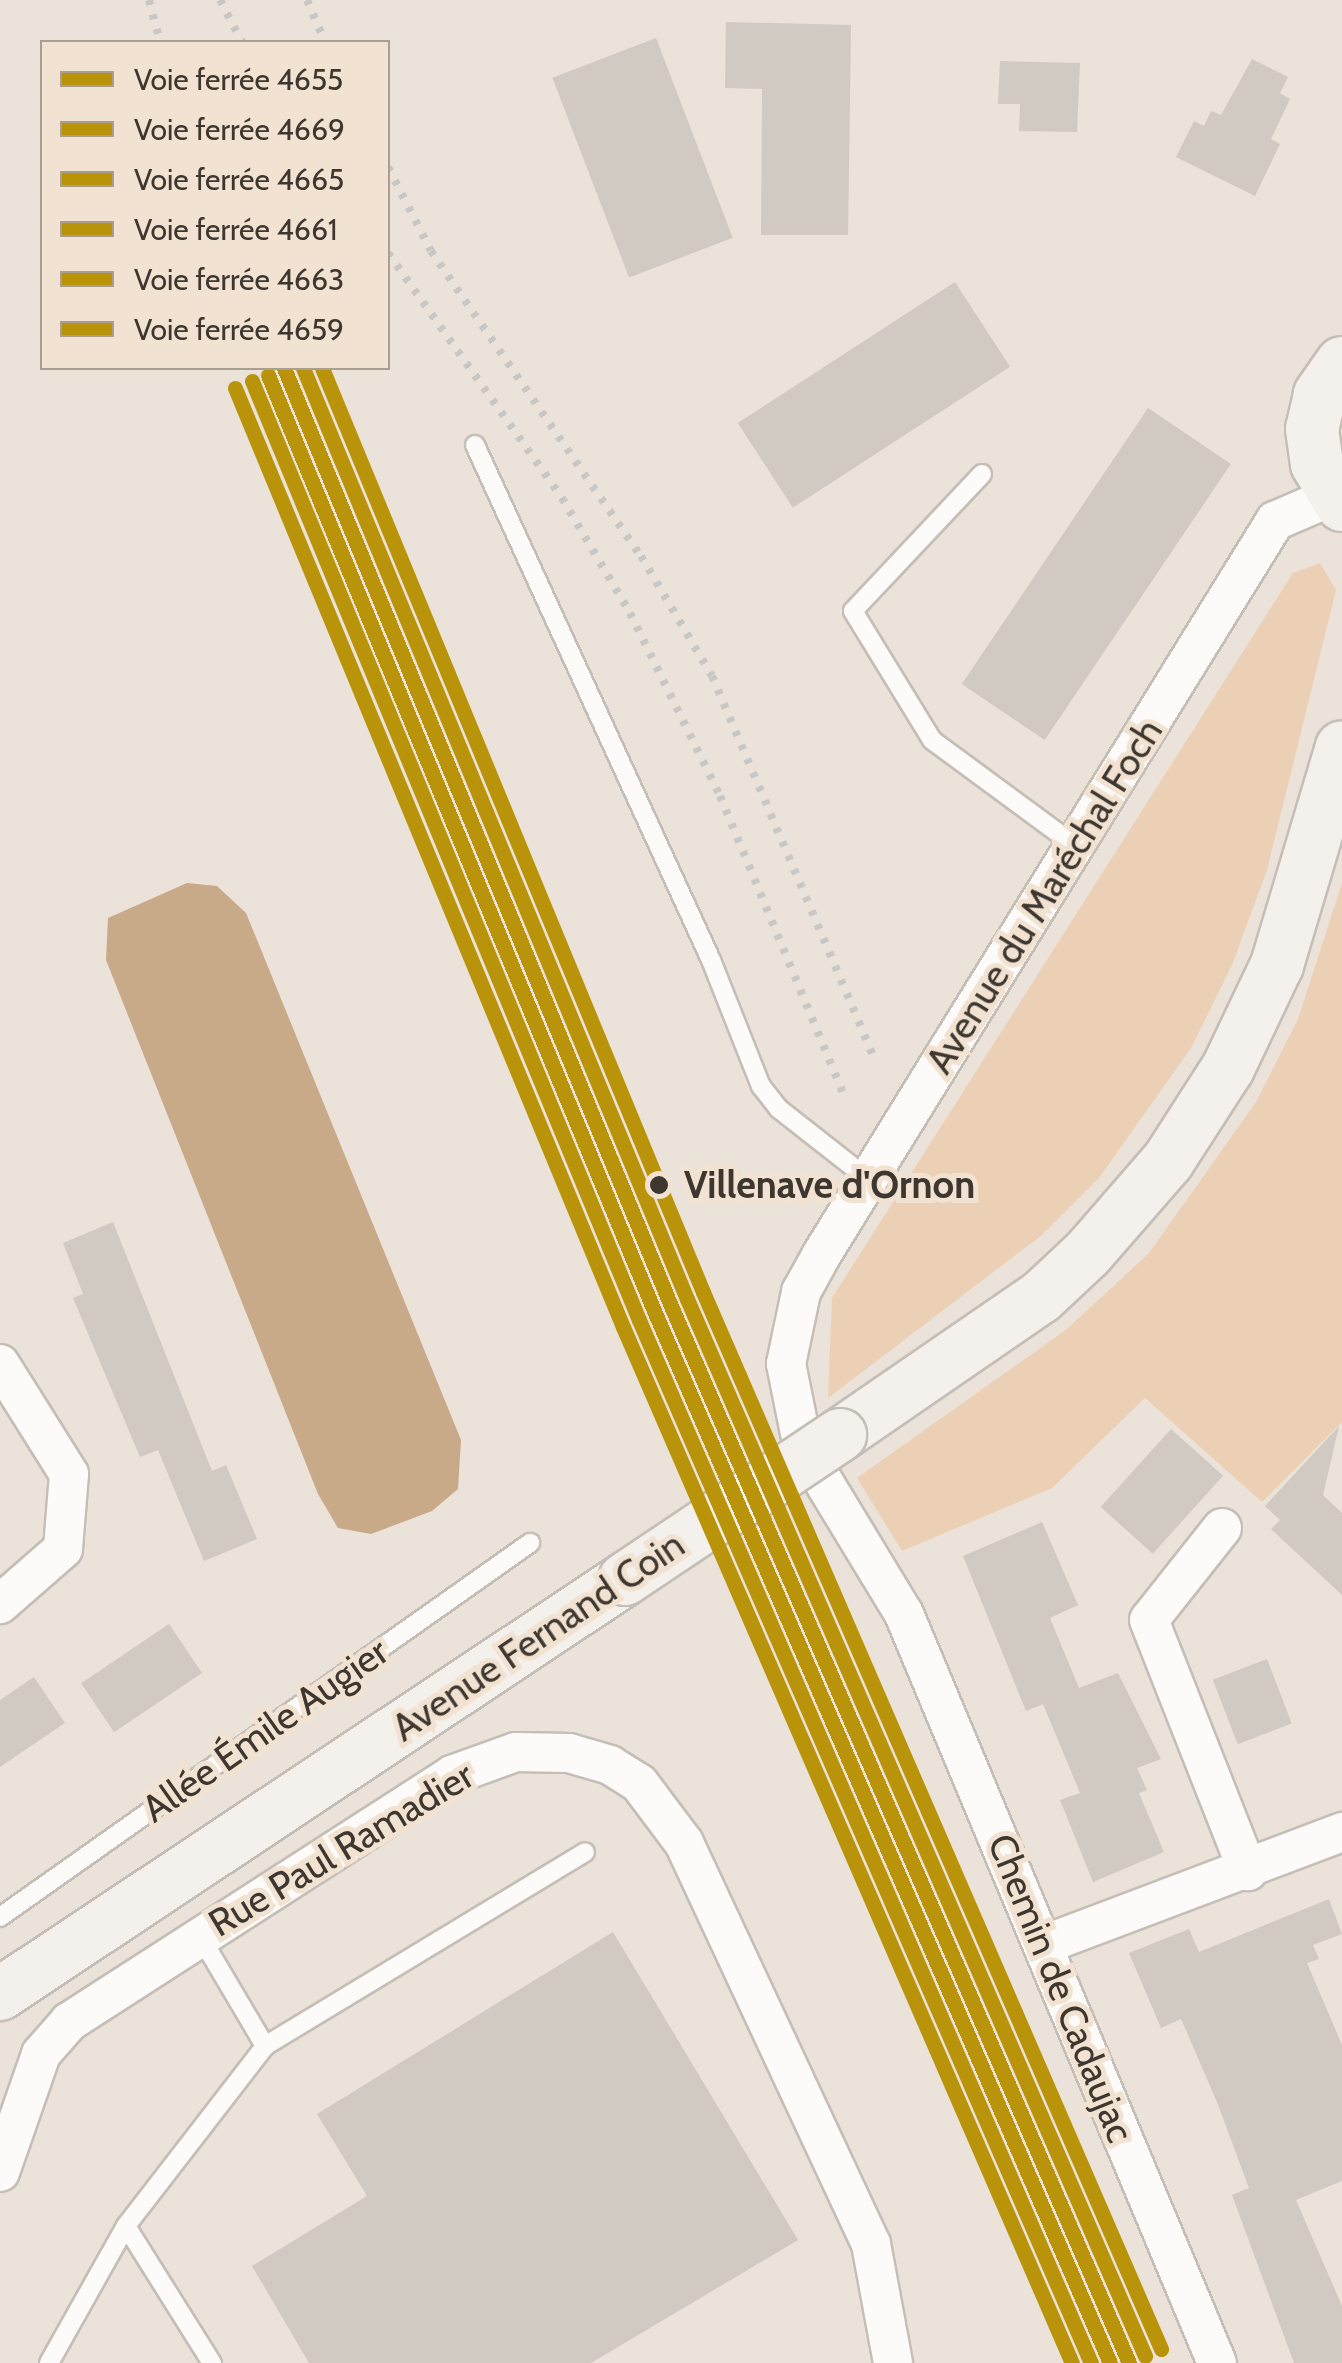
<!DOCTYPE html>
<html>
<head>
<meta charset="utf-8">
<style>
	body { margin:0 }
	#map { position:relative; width:1342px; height:2363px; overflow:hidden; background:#ebe2d9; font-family:Cabin,sans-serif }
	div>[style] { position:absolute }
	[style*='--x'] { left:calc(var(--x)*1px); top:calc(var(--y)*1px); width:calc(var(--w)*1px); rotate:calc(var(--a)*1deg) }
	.green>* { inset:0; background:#ecd0b5 }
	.water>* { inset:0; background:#c8a988 }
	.building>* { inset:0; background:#d1cac3; transform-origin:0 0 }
	.roads { filter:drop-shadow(2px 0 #c5beb7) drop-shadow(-2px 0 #c5beb7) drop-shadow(0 2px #c5beb7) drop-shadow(0 -2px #c5beb7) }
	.service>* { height:18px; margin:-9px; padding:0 9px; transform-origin:9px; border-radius:9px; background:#fcfbf9 }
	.minor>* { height:38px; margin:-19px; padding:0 19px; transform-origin:19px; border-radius:19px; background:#fcfbf9 }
	.secondary>* { height:52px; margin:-26px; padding:0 26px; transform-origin:26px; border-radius:26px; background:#f4f1ed }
	.rail>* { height:8px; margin-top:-4px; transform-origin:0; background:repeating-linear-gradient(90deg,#c9c7c4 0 5px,transparent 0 15px) }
	.bridges { filter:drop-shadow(2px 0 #c5beb7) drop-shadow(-2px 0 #c5beb7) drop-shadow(0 2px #c5beb7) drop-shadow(0 -2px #c5beb7) }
	.secondary-bridge>* { height:52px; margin:-26px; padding:0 26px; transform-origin:26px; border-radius:26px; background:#f4f1ed }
	.rail-1>* { height:15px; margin:-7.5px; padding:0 7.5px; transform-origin:7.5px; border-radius:7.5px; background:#b9940a }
	.rail-2>* { height:15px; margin:-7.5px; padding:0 7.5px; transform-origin:7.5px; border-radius:7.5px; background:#b9940a }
	.rail-3>* { height:15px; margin:-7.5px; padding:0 7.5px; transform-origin:7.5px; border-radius:7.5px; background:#b9940a }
	.rail-4>* { height:15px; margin:-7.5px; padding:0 7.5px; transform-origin:7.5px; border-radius:7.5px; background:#b9940a }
	.rail-5>* { height:15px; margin:-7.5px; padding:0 7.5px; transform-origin:7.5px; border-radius:7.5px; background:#b9940a }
	.rail-6>* { height:15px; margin:-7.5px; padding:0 7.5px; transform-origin:7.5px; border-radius:7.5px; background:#b9940a }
	.dots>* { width:28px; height:28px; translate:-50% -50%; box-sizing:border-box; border:5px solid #f2e2d2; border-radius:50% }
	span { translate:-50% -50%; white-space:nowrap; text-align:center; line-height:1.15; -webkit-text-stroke:10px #f2e2d2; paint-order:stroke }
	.street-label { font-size:38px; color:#3d3730 }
	.stop-label { font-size:38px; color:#3d3730; font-weight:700 }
	.left { translate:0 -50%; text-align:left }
	.legend { position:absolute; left:40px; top:40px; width:350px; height:330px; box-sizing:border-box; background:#f2e2d2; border:2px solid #aa9e91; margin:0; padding:12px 18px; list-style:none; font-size:30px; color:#3d3730 }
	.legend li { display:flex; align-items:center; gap:20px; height:50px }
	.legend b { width:50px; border:2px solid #aa9e91 }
</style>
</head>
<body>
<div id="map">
	<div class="green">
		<i style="clip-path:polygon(1320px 563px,1336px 590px,1267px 870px,1232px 965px,1191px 1048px,1099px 1178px,1042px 1235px,828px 1398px,832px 1298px,1293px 573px)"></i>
		<i style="clip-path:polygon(1342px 883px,1342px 1422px,1262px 1502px,1145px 1398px,1052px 1488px,902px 1551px,857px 1478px,1067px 1329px,1149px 1253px,1256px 1102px,1298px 1019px)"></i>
	</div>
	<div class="water">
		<i style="clip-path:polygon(187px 883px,217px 886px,246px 913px,461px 1440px,458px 1489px,432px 1511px,371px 1534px,338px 1528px,318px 1494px,106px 960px,108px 918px)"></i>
	</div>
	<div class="building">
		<i style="clip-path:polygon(726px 22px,851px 25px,848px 235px,761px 235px,762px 89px,725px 88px)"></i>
		<i style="left:656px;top:38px;width:214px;height:111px;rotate:69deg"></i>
		<i style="clip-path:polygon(1252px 59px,1288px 77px,1280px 93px,1290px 99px,1271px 139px,1280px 144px,1255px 196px,1176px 157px,1194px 121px,1204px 126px,1211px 111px,1221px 115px)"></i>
		<i style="clip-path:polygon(1000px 61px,1080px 63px,1077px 132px,1019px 131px,1020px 104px,998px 104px)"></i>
		<i style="left:955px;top:282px;width:101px;height:259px;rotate:57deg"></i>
		<i style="left:1148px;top:408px;width:100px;height:333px;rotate:34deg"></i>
		<i style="clip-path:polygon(113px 1222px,212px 1471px,226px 1465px,257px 1539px,204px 1561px,158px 1450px,140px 1457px,73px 1298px,83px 1294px,63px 1243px)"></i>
		<i style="clip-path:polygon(1339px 1426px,1323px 1495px,1342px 1513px,1342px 1595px,1271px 1529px,1280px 1520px,1265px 1506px)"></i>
		<i style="left:1171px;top:1429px;width:70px;height:105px;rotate:42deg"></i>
		<i style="clip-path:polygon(1042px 1522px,1078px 1605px,1050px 1618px,1079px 1688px,1118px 1673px,1161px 1759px,1137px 1768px,1147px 1790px,1139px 1793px,1164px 1852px,1093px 1882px,1060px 1800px,1080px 1793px,1043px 1704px,1026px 1711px,963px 1556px)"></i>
		<i style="left:169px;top:1624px;width:59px;height:106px;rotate:56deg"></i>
		<i style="left:1267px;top:1659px;width:69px;height:58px;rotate:69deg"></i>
		<i style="clip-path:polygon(34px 1677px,65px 1723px,0 1767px,0 1700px)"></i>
		<i style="clip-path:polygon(1329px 1899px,1342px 1934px,1313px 1945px,1319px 1959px,1307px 1963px,1342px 2045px,1342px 2181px,1296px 2200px,1342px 2306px,1342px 2363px,1294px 2363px,1232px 2195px,1249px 2188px,1217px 2102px,1181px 2019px,1161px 2028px,1129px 1953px,1189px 1929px,1199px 1952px)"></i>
		<i style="clip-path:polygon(613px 1932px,798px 2240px,591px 2363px,309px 2363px,252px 2266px,367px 2196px,317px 2114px)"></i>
	</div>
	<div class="roads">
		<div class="service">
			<i style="--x:475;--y:445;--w:566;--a:65.38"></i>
			<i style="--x:711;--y:960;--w:136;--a:68.4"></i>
			<i style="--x:761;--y:1086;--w:29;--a:52"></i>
			<i style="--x:779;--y:1109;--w:112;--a:38.1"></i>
			<i style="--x:982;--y:474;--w:188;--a:133.3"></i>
			<i style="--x:853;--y:611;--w:151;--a:58.5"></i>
			<i style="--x:932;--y:740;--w:179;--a:36.4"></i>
			<i style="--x:0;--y:1917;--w:649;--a:-35.21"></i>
			<i style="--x:200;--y:1936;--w:128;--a:59.4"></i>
			<i style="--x:126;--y:2226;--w:162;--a:57.9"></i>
			<i style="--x:49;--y:2363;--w:157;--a:-60.7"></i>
			<i style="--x:126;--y:2226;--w:227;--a:-52.3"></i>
			<i style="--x:265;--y:2046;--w:374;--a:-31.2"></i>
		</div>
		<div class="minor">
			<i style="--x:0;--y:1364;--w:130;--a:57.9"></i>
			<i style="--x:69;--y:1474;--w:75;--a:94.6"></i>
			<i style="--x:63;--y:1549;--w:84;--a:138.9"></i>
			<i style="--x:1222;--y:1528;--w:117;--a:128.4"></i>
			<i style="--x:1149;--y:1620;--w:270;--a:68.5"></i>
			<i style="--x:1043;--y:1945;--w:320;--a:-20.7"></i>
			<i style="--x:0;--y:2172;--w:125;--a:-70.8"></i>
			<i style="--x:41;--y:2054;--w:43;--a:-48.8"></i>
			<i style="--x:69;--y:2022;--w:456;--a:-32.8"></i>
			<i style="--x:452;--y:1775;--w:68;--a:-19.8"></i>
			<i style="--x:516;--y:1752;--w:53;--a:1.1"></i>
			<i style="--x:569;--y:1753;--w:43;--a:16.3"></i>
			<i style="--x:610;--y:1765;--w:34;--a:32"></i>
			<i style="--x:639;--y:1783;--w:75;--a:53.1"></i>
			<i style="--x:684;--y:1843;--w:442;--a:65"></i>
			<i style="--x:871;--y:2244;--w:121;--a:79.5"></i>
			<i style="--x:1217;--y:2363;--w:812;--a:-112.68"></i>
			<i style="--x:904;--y:1614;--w:194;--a:-121.3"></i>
			<i style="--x:803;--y:1448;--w:86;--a:-101.4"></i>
			<i style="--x:786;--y:1364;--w:74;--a:-78.2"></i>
			<i style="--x:801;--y:1292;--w:43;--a:-61.1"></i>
			<i style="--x:822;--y:1254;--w:862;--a:-58.28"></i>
			<i style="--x:1275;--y:521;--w:63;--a:-23.3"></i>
		</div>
		<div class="secondary">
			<i style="--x:1342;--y:363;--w:39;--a:125"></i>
			<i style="--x:1320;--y:395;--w:35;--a:103"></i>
			<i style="--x:1312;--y:429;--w:35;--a:82"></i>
			<i style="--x:1317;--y:464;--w:48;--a:58.6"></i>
			<i style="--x:840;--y:1435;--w:244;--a:-34.5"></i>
			<i style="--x:1041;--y:1297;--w:64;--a:-43.1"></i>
			<i style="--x:1088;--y:1253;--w:122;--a:-49"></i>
			<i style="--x:1168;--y:1161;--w:111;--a:-57.2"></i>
			<i style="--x:1228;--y:1068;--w:114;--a:-64.6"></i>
			<i style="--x:1277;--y:965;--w:227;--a:-73.4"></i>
			<i style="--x:0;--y:1994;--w:750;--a:-33.58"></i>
		</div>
	</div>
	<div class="rail">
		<i style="--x:149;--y:0;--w:43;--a:75.3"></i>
		<i style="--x:220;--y:0;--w:47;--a:62.4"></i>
		<i style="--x:307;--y:0;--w:46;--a:66.8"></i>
		<i style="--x:388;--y:167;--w:94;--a:62.9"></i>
		<i style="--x:431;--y:251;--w:370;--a:55.5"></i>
		<i style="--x:641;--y:556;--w:139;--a:59.4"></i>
		<i style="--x:712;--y:676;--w:413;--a:67"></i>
		<i style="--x:388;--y:253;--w:301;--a:54.6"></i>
		<i style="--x:562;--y:498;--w:134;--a:59.4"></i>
		<i style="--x:630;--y:613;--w:204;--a:63.8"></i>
		<i style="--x:720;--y:796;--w:325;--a:67.5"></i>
	</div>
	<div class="bridges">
		<div class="secondary-bridge">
			<i style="--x:625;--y:1579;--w:259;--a:-33.8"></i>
		</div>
	</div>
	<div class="rail-1">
		<i style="--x:284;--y:368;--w:1015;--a:67.58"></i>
		<i style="--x:671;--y:1306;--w:1152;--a:66.57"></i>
	</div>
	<div class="rail-2">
		<i style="--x:268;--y:375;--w:1015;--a:67.58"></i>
		<i style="--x:655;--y:1313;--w:1144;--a:66.57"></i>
	</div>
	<div class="rail-3">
		<i style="--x:303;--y:368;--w:1007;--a:67.59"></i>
		<i style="--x:687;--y:1299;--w:1152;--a:66.57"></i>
	</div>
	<div class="rail-4">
		<i style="--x:252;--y:381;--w:1016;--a:67.6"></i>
		<i style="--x:639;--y:1320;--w:1137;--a:66.57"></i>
	</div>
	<div class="rail-5">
		<i style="--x:322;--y:368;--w:999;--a:67.59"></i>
		<i style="--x:703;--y:1292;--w:1152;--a:66.57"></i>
	</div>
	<div class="rail-6">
		<i style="--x:235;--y:388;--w:1016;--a:67.55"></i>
		<i style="--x:623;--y:1327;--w:1129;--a:66.57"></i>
	</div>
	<div class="dots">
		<i style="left:659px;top:1185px;background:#3d3730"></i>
	</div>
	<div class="street-label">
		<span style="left:1044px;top:896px;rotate:-58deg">Avenue du Maréchal Foch</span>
		<span style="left:538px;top:1636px;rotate:-34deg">Avenue Fernand Coin</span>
		<span style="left:265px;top:1730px;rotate:-35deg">Allée Émile Augier</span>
		<span style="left:341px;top:1849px;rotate:-31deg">Rue Paul Ramadier</span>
		<span style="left:1061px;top:1988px;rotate:68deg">Chemin de Cadaujac</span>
	</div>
	<div class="stop-label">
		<span class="left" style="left:684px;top:1185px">Villenave d'Ornon</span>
	</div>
	<ul class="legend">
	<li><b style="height:12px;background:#b9940a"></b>Voie ferrée 4655</li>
	<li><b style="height:12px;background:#b9940a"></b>Voie ferrée 4669</li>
	<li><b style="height:12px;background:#b9940a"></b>Voie ferrée 4665</li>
	<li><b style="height:12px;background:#b9940a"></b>Voie ferrée 4661</li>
	<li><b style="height:12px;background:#b9940a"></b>Voie ferrée 4663</li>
	<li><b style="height:12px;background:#b9940a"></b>Voie ferrée 4659</li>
	</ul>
</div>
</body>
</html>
